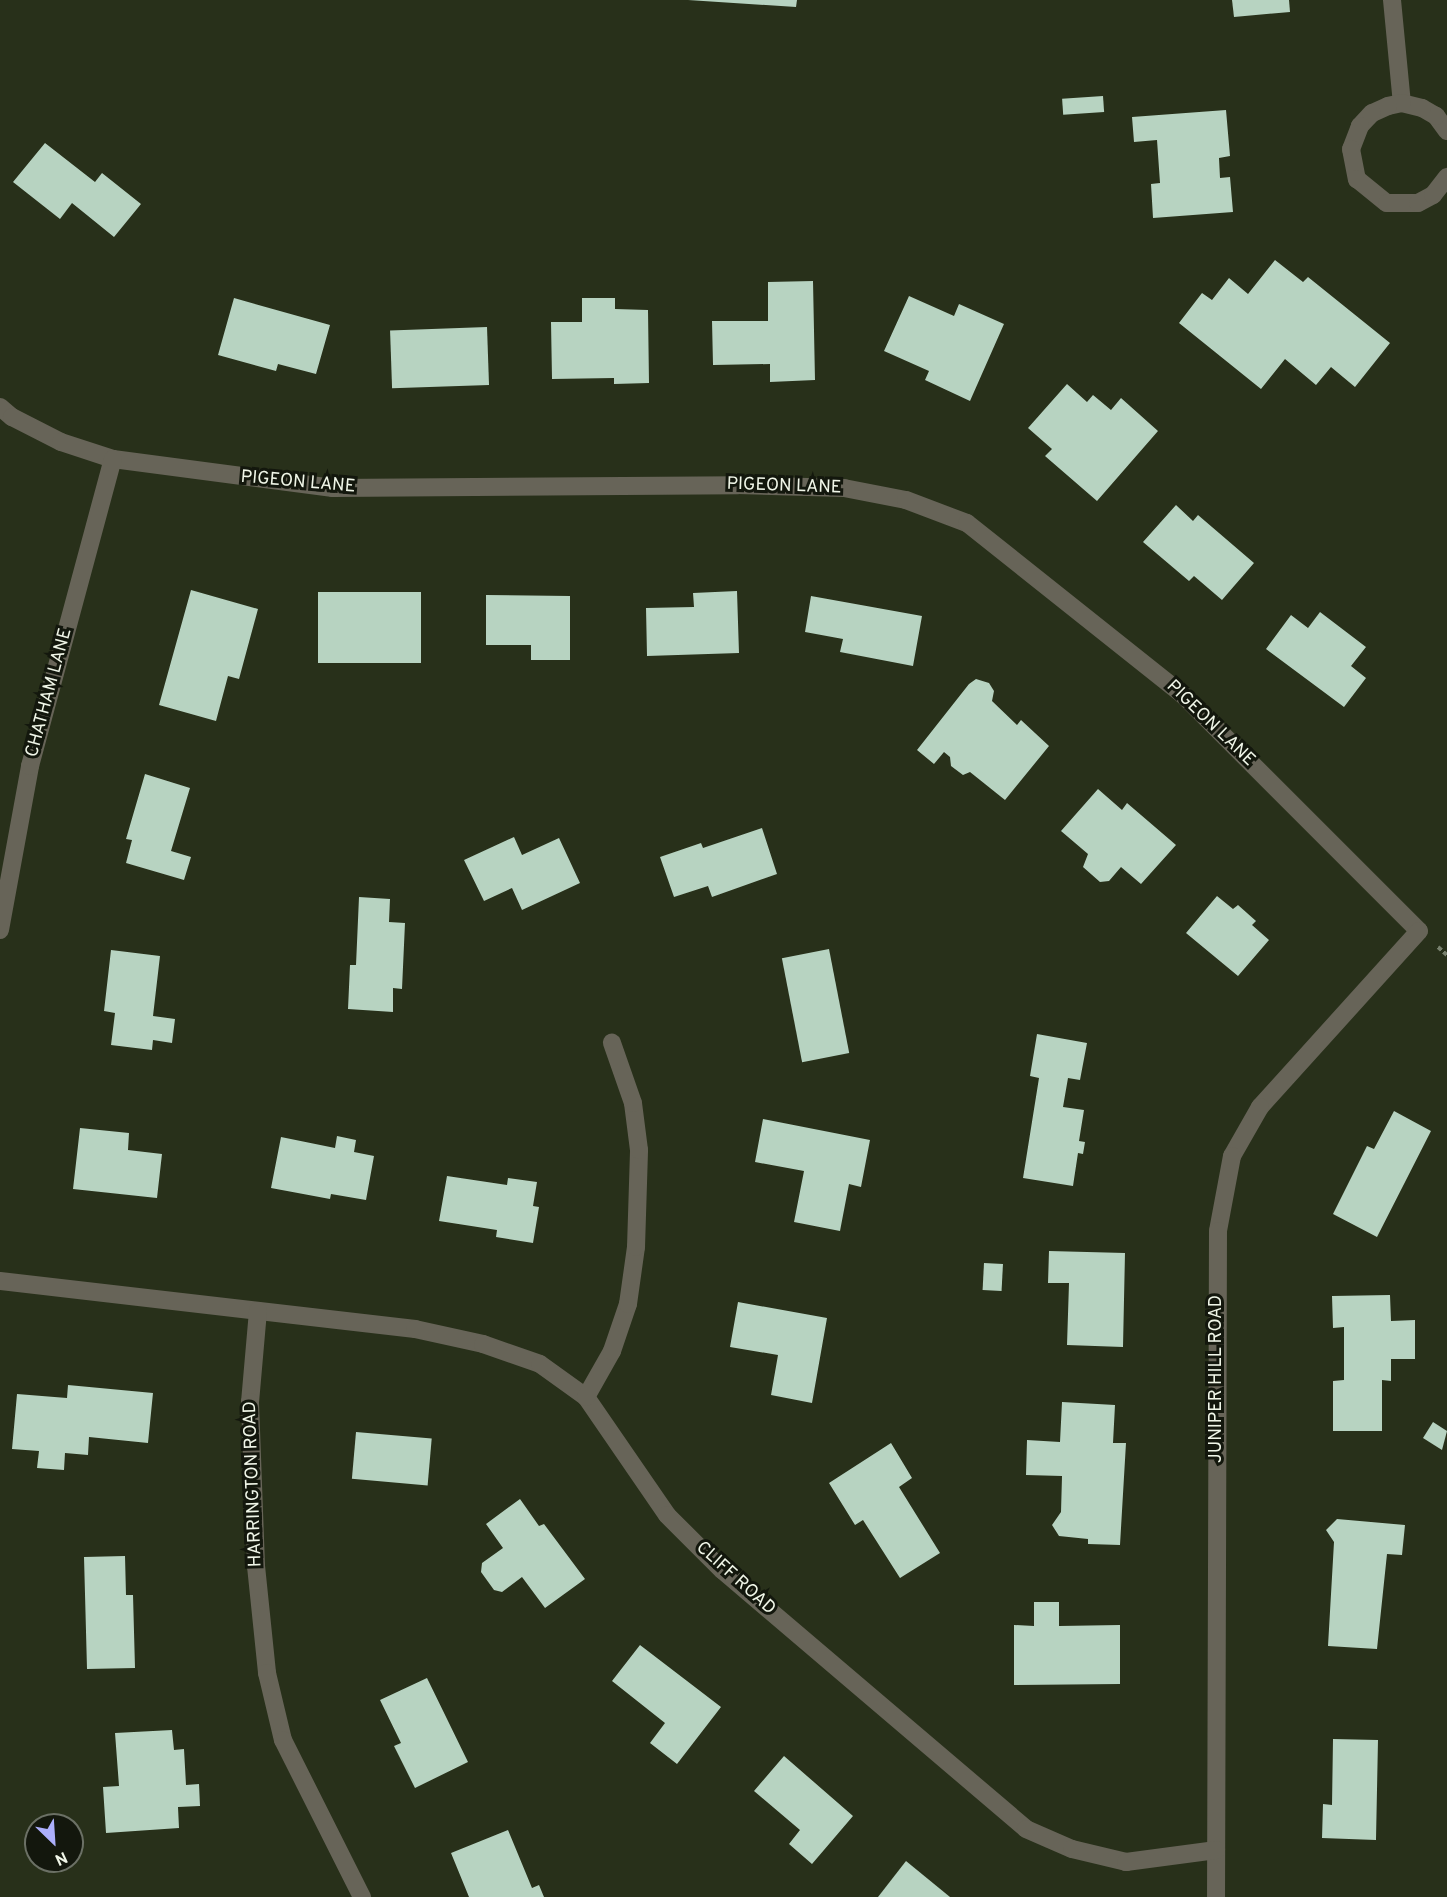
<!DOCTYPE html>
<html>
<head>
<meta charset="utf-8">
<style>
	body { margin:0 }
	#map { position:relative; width:1447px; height:1897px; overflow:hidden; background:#28301a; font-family:Overpass,sans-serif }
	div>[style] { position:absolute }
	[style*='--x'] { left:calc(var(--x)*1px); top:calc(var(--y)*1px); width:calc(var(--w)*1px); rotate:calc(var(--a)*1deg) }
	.building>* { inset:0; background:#b7d3c1; transform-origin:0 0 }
	.path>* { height:4px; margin-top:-2px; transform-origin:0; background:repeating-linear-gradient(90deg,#79816e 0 4.5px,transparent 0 7.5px) }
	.street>* { height:18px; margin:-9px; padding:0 9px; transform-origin:9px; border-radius:9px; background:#676458 }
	span { translate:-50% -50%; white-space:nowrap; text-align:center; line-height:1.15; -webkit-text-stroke:6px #13170d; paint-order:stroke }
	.street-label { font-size:18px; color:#f0f6e8 }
	.north { position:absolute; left:24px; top:1813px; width:60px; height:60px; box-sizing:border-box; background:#13170d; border:2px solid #6b7065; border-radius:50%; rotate:155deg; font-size:16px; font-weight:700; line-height:24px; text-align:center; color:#f0f6e8 }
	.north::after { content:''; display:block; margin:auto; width:21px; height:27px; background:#acaffb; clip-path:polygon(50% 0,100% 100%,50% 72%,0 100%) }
</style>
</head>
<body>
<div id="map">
	<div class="building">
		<i style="clip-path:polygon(688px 0,797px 0,796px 7px)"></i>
		<i style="clip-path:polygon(1232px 0,1289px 0,1290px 12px,1234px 17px)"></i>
		<i style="left:1103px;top:96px;width:16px;height:41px;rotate:86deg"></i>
		<i style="clip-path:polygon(1226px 110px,1230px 156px,1219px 158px,1220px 178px,1230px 177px,1233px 212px,1153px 218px,1151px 184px,1160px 183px,1157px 140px,1134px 142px,1132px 117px)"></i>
		<i style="clip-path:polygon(45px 143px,95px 182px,102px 173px,141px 204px,114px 237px,72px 203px,60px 219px,13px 182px)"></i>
		<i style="clip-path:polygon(1275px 260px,1303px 282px,1308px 277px,1390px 343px,1355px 387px,1331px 367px,1316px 385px,1285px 359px,1261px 389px,1179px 323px,1202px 293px,1212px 300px,1229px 278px,1248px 294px)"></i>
		<i style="clip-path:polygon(813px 281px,815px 380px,770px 382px,770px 364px,713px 365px,712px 321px,768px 321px,768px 282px)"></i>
		<i style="clip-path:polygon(909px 296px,954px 316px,959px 304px,1004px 324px,970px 401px,925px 380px,929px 371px,884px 351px)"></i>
		<i style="clip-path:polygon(234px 298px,330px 325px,316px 374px,278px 364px,276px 371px,218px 355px)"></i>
		<i style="clip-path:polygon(582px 298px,615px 298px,615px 309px,648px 310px,649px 383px,614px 384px,614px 378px,552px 379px,551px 322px,582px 322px)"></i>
		<i style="left:487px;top:327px;width:58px;height:97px;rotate:88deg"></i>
		<i style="clip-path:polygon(1067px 384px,1087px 402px,1093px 395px,1111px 410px,1121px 398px,1158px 431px,1097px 501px,1045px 456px,1052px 449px,1028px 428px)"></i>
		<i style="clip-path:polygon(1176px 505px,1193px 521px,1198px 515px,1254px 563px,1222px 600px,1194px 576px,1189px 581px,1143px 542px)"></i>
		<i style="clip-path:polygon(191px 590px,258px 609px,239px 679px,228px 676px,216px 721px,159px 705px)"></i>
		<i style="clip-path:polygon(737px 591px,739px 653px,647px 656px,646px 608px,694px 607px,693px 593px)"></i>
		<i style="left:318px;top:592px;width:103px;height:71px"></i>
		<i style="clip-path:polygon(486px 595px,570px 596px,570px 660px,531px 660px,531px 645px,486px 645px)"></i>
		<i style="clip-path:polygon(811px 596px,922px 616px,913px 666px,840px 652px,843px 639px,805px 632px)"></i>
		<i style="clip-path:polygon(1320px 612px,1366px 647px,1351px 666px,1366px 678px,1344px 707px,1266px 649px,1291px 615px,1308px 628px)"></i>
		<i style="clip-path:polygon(976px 679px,989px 683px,994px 691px,992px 701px,1017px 725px,1021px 720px,1049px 746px,1005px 800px,970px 772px,963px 775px,951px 766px,950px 757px,944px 752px,934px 764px,917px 750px,969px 684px)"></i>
		<i style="clip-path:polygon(145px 774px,190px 788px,171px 851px,191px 857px,184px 880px,126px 863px,132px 840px,126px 839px)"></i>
		<i style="clip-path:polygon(1098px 789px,1122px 810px,1127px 803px,1176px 845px,1141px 884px,1121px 867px,1109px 881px,1100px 882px,1083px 867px,1088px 854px,1061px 831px)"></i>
		<i style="clip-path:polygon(762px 828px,777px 874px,712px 897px,708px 886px,674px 897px,660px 857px,701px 843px,703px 848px)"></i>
		<i style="clip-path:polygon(514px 837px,522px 855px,559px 838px,580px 883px,522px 910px,512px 888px,484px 901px,464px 860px)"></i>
		<i style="clip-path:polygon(1217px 896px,1233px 909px,1238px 905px,1256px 921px,1252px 925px,1269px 940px,1238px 976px,1186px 933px)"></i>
		<i style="clip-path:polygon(359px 897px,390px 899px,389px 922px,405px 923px,402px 989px,393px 988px,393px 1012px,348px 1009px,350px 965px,356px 965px)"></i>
		<i style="left:829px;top:949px;width:106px;height:48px;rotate:79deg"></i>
		<i style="clip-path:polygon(111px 950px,160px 956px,153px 1016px,175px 1019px,172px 1043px,153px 1040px,152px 1050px,111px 1045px,115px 1013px,104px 1011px)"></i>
		<i style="clip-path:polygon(1037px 1034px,1087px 1043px,1080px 1080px,1068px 1078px,1063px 1107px,1084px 1110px,1079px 1141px,1085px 1142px,1083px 1154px,1078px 1153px,1073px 1186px,1023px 1178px,1039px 1078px,1030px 1076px)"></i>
		<i style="clip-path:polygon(1394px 1111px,1431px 1131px,1377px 1237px,1333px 1214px,1367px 1146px,1374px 1149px)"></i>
		<i style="clip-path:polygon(763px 1119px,870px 1140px,861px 1187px,849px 1184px,840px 1231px,794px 1222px,804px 1171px,755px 1162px)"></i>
		<i style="clip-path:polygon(80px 1128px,129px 1133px,128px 1150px,162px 1154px,157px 1198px,73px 1189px)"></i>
		<i style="clip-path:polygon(337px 1136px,356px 1140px,354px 1152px,374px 1156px,366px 1200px,331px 1194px,330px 1199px,271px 1188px,281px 1137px,335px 1148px)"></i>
		<i style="clip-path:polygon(447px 1176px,507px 1185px,508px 1178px,537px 1182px,533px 1206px,539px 1207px,533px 1243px,496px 1237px,497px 1230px,439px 1221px)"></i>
		<i style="clip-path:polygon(1049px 1251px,1125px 1253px,1123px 1347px,1067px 1345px,1069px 1283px,1048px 1283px)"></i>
		<i style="left:984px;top:1263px;width:19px;height:27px;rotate:3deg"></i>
		<i style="clip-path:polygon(1390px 1295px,1391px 1321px,1415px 1320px,1415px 1359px,1391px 1359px,1391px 1381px,1382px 1380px,1382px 1431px,1333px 1431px,1333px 1381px,1344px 1380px,1344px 1327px,1333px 1328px,1332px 1296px)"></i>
		<i style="clip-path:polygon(738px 1302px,827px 1318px,812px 1403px,771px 1395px,778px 1355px,730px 1347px)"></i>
		<i style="clip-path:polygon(68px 1385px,153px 1393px,148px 1443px,89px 1437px,88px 1455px,65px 1453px,64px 1470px,37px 1468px,39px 1451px,12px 1449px,17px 1394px,67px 1398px)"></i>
		<i style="clip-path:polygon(1062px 1402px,1115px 1405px,1113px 1443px,1126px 1443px,1120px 1545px,1088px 1544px,1088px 1539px,1059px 1536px,1052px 1525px,1061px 1512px,1062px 1476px,1026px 1475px,1027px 1440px,1060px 1442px)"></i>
		<i style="clip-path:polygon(1433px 1422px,1447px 1431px,1442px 1450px,1423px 1438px)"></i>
		<i style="left:356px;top:1432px;width:76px;height:47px;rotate:5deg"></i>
		<i style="clip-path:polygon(891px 1443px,912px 1478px,899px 1487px,940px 1553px,900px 1578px,863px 1520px,855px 1525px,829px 1483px)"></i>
		<i style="clip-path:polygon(520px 1499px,539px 1526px,544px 1524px,585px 1579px,545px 1608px,522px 1577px,502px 1592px,494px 1590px,481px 1572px,482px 1563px,503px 1548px,486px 1524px)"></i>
		<i style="clip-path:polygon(1337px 1519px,1405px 1525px,1402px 1555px,1387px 1554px,1377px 1649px,1328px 1646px,1334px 1542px,1326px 1530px)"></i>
		<i style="clip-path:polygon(125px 1556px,126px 1595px,133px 1595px,135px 1668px,87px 1669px,84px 1557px)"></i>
		<i style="clip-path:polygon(1034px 1602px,1059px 1602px,1059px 1626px,1120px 1625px,1120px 1684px,1014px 1685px,1014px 1625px,1034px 1626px)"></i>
		<i style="clip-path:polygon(640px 1645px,721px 1707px,677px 1764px,650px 1743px,665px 1723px,612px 1681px)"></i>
		<i style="clip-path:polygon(427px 1678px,468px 1762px,415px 1788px,394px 1746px,401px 1743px,380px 1700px)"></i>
		<i style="clip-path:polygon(172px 1730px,174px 1750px,184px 1749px,186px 1785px,199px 1784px,200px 1806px,178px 1807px,179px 1828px,106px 1833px,103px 1787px,119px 1786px,115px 1733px)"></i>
		<i style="clip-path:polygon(1333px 1739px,1378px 1740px,1376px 1840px,1322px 1838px,1323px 1804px,1332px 1805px)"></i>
		<i style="clip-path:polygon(784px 1756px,853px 1816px,812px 1864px,789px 1844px,800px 1830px,754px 1791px)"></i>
		<i style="clip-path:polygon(508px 1830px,532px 1888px,539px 1885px,544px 1897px,469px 1897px,451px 1853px)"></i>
		<i style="clip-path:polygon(906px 1861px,950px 1897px,878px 1897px)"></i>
	</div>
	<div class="path">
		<i style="--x:1438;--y:947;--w:12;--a:42"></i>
	</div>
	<div class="street">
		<i style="--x:1392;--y:0;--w:103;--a:84.5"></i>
		<i style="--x:1447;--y:131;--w:19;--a:-126"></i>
		<i style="--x:1436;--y:116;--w:16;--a:-150"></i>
		<i style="--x:1422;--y:108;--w:21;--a:-166"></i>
		<i style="--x:1402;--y:103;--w:14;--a:168"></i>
		<i style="--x:1388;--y:106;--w:17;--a:156"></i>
		<i style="--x:1372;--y:113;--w:18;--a:133"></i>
		<i style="--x:1360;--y:126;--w:25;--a:111"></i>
		<i style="--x:1351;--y:149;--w:31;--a:79"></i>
		<i style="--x:1357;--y:179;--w:38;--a:39"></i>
		<i style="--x:1387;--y:203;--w:31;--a:0"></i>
		<i style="--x:1418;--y:203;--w:17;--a:-28"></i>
		<i style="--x:1433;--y:195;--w:23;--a:-52"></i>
		<i style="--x:0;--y:407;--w:16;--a:40"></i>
		<i style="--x:12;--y:417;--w:55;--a:27"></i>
		<i style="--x:61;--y:442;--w:55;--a:18.1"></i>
		<i style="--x:113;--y:459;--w:222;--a:7.5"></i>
		<i style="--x:333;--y:488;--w:405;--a:-0.4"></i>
		<i style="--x:738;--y:485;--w:106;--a:1.6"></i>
		<i style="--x:844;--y:488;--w:63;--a:11"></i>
		<i style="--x:906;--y:500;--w:65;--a:20.7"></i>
		<i style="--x:967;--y:523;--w:275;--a:38.5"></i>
		<i style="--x:1182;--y:694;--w:335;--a:45"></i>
		<i style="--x:1419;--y:931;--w:237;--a:132.1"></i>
		<i style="--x:1260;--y:1107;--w:56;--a:119.7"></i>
		<i style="--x:1232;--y:1156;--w:76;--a:100.6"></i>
		<i style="--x:1218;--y:1231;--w:666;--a:90.17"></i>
		<i style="--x:0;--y:930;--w:167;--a:-79.6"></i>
		<i style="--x:30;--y:766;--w:318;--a:-74.9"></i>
		<i style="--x:0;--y:1281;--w:418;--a:6.6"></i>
		<i style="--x:415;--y:1329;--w:70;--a:12.4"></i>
		<i style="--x:483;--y:1344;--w:60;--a:19.3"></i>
		<i style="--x:540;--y:1364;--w:57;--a:35.7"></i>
		<i style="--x:586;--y:1397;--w:143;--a:55.5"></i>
		<i style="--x:667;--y:1515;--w:78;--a:45"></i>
		<i style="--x:722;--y:1570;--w:399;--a:40.4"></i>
		<i style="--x:1026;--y:1829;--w:50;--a:23.5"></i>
		<i style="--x:1072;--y:1849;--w:56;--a:13.5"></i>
		<i style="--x:1126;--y:1862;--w:91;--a:-7.6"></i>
		<i style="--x:258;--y:1311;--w:91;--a:95"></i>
		<i style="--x:250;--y:1402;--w:164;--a:87.9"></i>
		<i style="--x:256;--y:1566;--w:108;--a:84.1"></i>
		<i style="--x:267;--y:1673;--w:69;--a:76.6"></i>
		<i style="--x:283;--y:1740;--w:176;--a:63.3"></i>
		<i style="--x:586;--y:1397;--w:53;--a:-60.5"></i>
		<i style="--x:612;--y:1351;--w:50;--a:-71.2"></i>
		<i style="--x:628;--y:1304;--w:58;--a:-82"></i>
		<i style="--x:636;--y:1247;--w:97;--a:-88.2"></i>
		<i style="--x:639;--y:1150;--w:47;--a:-97.3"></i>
		<i style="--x:633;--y:1103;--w:64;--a:-109.3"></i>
	</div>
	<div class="street-label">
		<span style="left:298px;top:483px;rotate:5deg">PIGEON LANE</span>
		<span style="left:784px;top:487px;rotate:2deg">PIGEON LANE</span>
		<span style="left:50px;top:693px;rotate:-75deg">CHATHAM LANE</span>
		<span style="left:1210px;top:724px;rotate:44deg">PIGEON LANE</span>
		<span style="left:1217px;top:1379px;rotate:-90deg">JUNIPER HILL ROAD</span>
		<span style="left:254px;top:1484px;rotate:-92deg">HARRINGTON ROAD</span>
		<span style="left:735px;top:1579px;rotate:42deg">CLIFF ROAD</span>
	</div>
	<div class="north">N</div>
</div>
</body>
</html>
